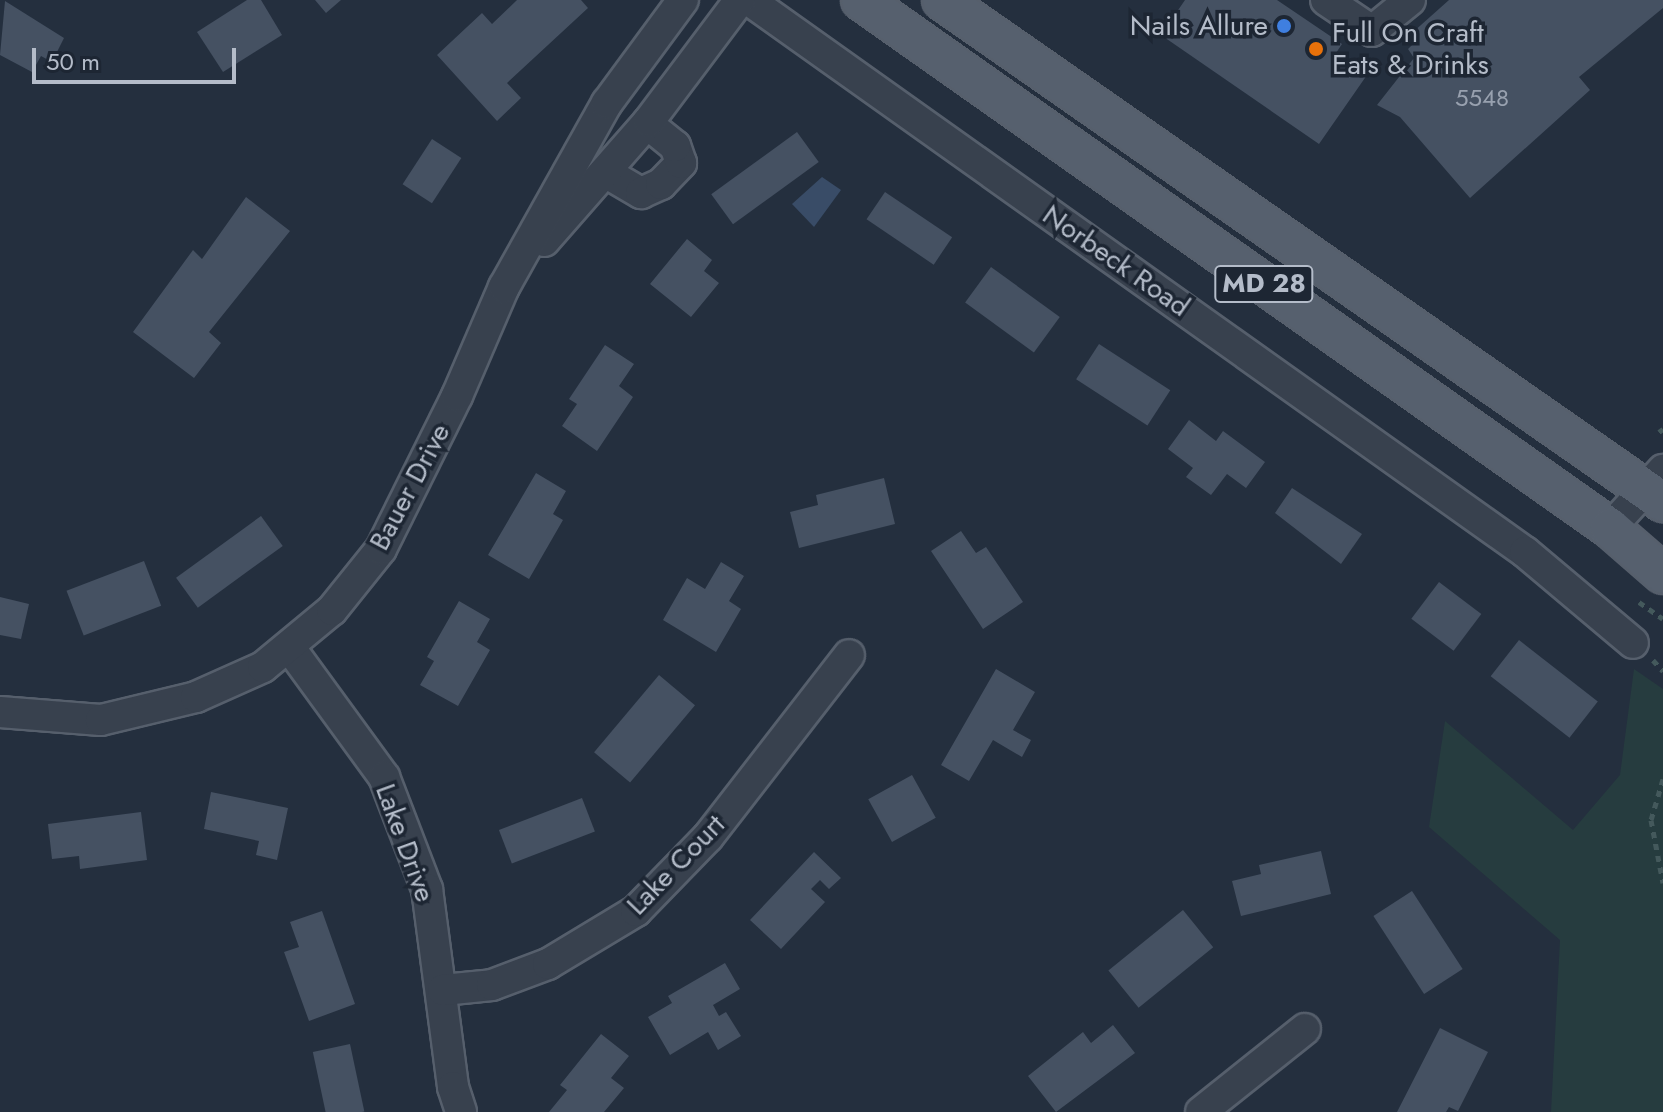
<!DOCTYPE html>
<html>
<head>
<meta charset="utf-8">
<style>
	body { margin:0 }
	#map { position:relative; width:1663px; height:1112px; overflow:hidden; background:#242f3e; font-family:Jost,sans-serif }
	div>[style] { position:absolute }
	[style*='--x'] { left:calc(var(--x)*1px); top:calc(var(--y)*1px); width:calc(var(--w)*1px); rotate:calc(var(--a)*1deg) }
	.green>* { inset:0; background:#263c3f }
	.water>* { inset:0; background:#394c67 }
	.building>* { inset:0; background:#455162; transform-origin:0 0 }
	.path>* { height:5px; margin-top:-2.5px; transform-origin:0; background:repeating-linear-gradient(90deg,#44595c 0 6px,transparent 0 12px) }
	.roads { filter:drop-shadow(2px 0 #565f6c) drop-shadow(-2px 0 #565f6c) drop-shadow(0 2px #565f6c) drop-shadow(0 -2px #565f6c) }
	.minor>* { height:30px; margin:-15px; padding:0 15px; transform-origin:15px; border-radius:15px; background:#38414e }
	.major>* { height:38px; margin:-19px; padding:0 19px; transform-origin:19px; border-radius:19px; background:#56606e }
	.dots>* { width:22px; height:22px; translate:-50% -50%; box-sizing:border-box; border:4px solid #1d2633; border-radius:50% }
	span { translate:-50% -50%; white-space:nowrap; text-align:center; line-height:1.15; -webkit-text-stroke:7px #1d2633; paint-order:stroke }
	.number-label { font-size:24px; color:#98a1af }
	.number-label span { -webkit-text-stroke-width:0 }
	.shield-label span { padding:2px 6px; background:#1d2633; border:2px solid; border-radius:6px; -webkit-text-stroke-width:0 }
	.shield-label { font-size:26px; color:#b4bcc9; font-weight:700 }
	.poi-label { font-size:28px; color:#b4bcc9 }
	.right { translate:-100% -50%; text-align:right }
	.left { translate:0 -50%; text-align:left }
	.street-label { font-size:28px; color:#b4bcc9 }
	.scale { position:absolute; left:32px; top:48px; width:204px; height:36px; box-sizing:border-box; border:4px solid #b4bcc9; border-top:0; padding-left:10px; font-size:24px; line-height:28px; white-space:nowrap; color:#b4bcc9; -webkit-text-stroke:6px #1d2633; paint-order:stroke }
</style>
</head>
<body>
<div id="map">
	<div class="green">
		<i style="clip-path:polygon(1634px 669px,1663px 689px,1663px 1112px,1551px 1112px,1560px 940px,1429px 827px,1445px 721px,1573px 830px,1620px 775px)"></i>
	</div>
	<div class="water">
		<i style="clip-path:polygon(822px 177px,841px 190px,814px 227px,792px 204px)"></i>
	</div>
	<div class="building">
		<i style="clip-path:polygon(247px 0,261px 0,282px 35px,223px 72px,197px 32px)"></i>
		<i style="clip-path:polygon(315px 0,341px 0,326px 13px)"></i>
		<i style="clip-path:polygon(517px 0,581px 0,588px 8px,507px 83px,521px 98px,497px 121px,437px 55px,482px 13px,492px 24px)"></i>
		<i style="clip-path:polygon(1185px 0,1277px 0,1342px 44px,1336px 53px,1367px 75px,1319px 144px,1161px 35px)"></i>
		<i style="clip-path:polygon(1449px 0,1663px 0,1663px 8px,1579px 77px,1590px 90px,1470px 198px,1400px 117px,1377px 105px,1414px 58px,1408px 49px,1417px 40px,1412px 33px)"></i>
		<i style="clip-path:polygon(5px 1px,64px 38px,52px 62px,41px 56px,32px 72px,0 55px)"></i>
		<i style="left:797px;top:132px;width:37px;height:106px;rotate:54deg"></i>
		<i style="left:432px;top:139px;width:35px;height:54px;rotate:33deg"></i>
		<i style="left:885px;top:192px;width:81px;height:33px;rotate:34deg"></i>
		<i style="clip-path:polygon(246px 197px,290px 231px,209px 332px,221px 343px,194px 378px,133px 332px,193px 250px,202px 259px)"></i>
		<i style="clip-path:polygon(687px 239px,712px 260px,704px 271px,719px 283px,691px 317px,650px 284px)"></i>
		<i style="left:991px;top:267px;width:85px;height:44px;rotate:36deg"></i>
		<i style="left:1099px;top:344px;width:85px;height:42px;rotate:33deg"></i>
		<i style="clip-path:polygon(605px 345px,634px 364px,619px 386px,633px 397px,597px 451px,562px 426px,577px 404px,569px 399px)"></i>
		<i style="clip-path:polygon(1189px 420px,1216px 441px,1223px 431px,1265px 462px,1246px 488px,1227px 474px,1211px 495px,1186px 477px,1193px 468px,1168px 449px)"></i>
		<i style="clip-path:polygon(536px 473px,566px 491px,553px 514px,563px 520px,529px 579px,488px 555px)"></i>
		<i style="clip-path:polygon(884px 478px,895px 524px,799px 548px,790px 512px,818px 505px,816px 495px)"></i>
		<i style="clip-path:polygon(1292px 488px,1362px 534px,1341px 564px,1275px 513px)"></i>
		<i style="left:261px;top:516px;width:37px;height:105px;rotate:54deg"></i>
		<i style="clip-path:polygon(961px 531px,976px 553px,986px 547px,1023px 602px,983px 629px,931px 551px)"></i>
		<i style="left:144px;top:561px;width:48px;height:83px;rotate:69deg"></i>
		<i style="clip-path:polygon(721px 562px,744px 576px,729px 601px,741px 609px,716px 652px,663px 620px,687px 578px,705px 589px)"></i>
		<i style="left:1439px;top:582px;width:53px;height:46px;rotate:37deg"></i>
		<i style="clip-path:polygon(0 597px,29px 604px,21px 639px,0 635px)"></i>
		<i style="clip-path:polygon(459px 601px,490px 619px,477px 642px,490px 650px,458px 706px,420px 685px,434px 661px,427px 657px)"></i>
		<i style="left:1519px;top:640px;width:100px;height:46px;rotate:38deg"></i>
		<i style="clip-path:polygon(996px 669px,1035px 692px,1013px 730px,1031px 740px,1022px 757px,993px 740px,969px 781px,941px 765px)"></i>
		<i style="left:659px;top:675px;width:47px;height:101px;rotate:40deg"></i>
		<i style="left:912px;top:775px;width:49px;height:50px;rotate:61deg"></i>
		<i style="clip-path:polygon(211px 792px,288px 808px,277px 860px,256px 855px,259px 841px,204px 829px)"></i>
		<i style="left:582px;top:798px;width:36px;height:89px;rotate:69deg"></i>
		<i style="clip-path:polygon(141px 812px,147px 860px,80px 869px,79px 856px,52px 859px,48px 824px)"></i>
		<i style="clip-path:polygon(1321px 851px,1331px 894px,1241px 916px,1232px 881px,1261px 874px,1259px 865px)"></i>
		<i style="clip-path:polygon(814px 852px,841px 878px,829px 889px,820px 880px,811px 889px,825px 902px,781px 949px,750px 920px)"></i>
		<i style="left:1412px;top:891px;width:93px;height:46px;rotate:57deg"></i>
		<i style="left:1183px;top:910px;width:48px;height:96px;rotate:51deg"></i>
		<i style="clip-path:polygon(322px 911px,355px 1004px,309px 1021px,284px 952px,299px 947px,290px 922px)"></i>
		<i style="clip-path:polygon(725px 963px,740px 989px,713px 1005px,719px 1016px,726px 1012px,741px 1036px,718px 1050px,708px 1032px,670px 1055px,648px 1017px,672px 1003px,668px 996px)"></i>
		<i style="clip-path:polygon(1113px 1025px,1135px 1053px,1056px 1112px,1028px 1076px,1083px 1032px,1091px 1043px)"></i>
		<i style="clip-path:polygon(1440px 1028px,1488px 1052px,1458px 1111px,1449px 1107px,1446px 1112px,1397px 1112px)"></i>
		<i style="clip-path:polygon(601px 1034px,629px 1056px,611px 1078px,624px 1088px,604px 1112px,549px 1112px,567px 1090px,560px 1085px)"></i>
		<i style="left:350px;top:1044px;width:69px;height:38px;rotate:78deg"></i>
	</div>
	<div class="path">
		<i style="--x:1659;--y:432;--w:5;--a:-37"></i>
		<i style="--x:1639;--y:602;--w:29;--a:35"></i>
		<i style="--x:1653;--y:660;--w:15;--a:48"></i>
		<i style="--x:1663;--y:779;--w:43;--a:106.3"></i>
		<i style="--x:1651;--y:820;--w:64;--a:79.2"></i>
	</div>
	<div class="roads">
		<div class="minor">
			<i style="--x:749;--y:0;--w:952;--a:35.43"></i>
			<i style="--x:1525;--y:552;--w:141;--a:40.1"></i>
			<i style="--x:1326;--y:0;--w:55;--a:34"></i>
			<i style="--x:1372;--y:31;--w:49;--a:-39.2"></i>
			<i style="--x:605;--y:172;--w:42;--a:30.3"></i>
			<i style="--x:641;--y:193;--w:22;--a:-24"></i>
			<i style="--x:661;--y:184;--w:29;--a:-46"></i>
			<i style="--x:681;--y:163;--w:18;--a:-109"></i>
			<i style="--x:675;--y:146;--w:36;--a:-141"></i>
			<i style="--x:544;--y:241;--w:159;--a:-48.8"></i>
			<i style="--x:649;--y:121;--w:151;--a:-53.1"></i>
			<i style="--x:1610;--y:528;--w:79;--a:-47.6"></i>
			<i style="--x:290;--y:648;--w:160;--a:53.9"></i>
			<i style="--x:384;--y:777;--w:120;--a:69"></i>
			<i style="--x:427;--y:889;--w:200;--a:82.5"></i>
			<i style="--x:453;--y:1087;--w:26;--a:72"></i>
			<i style="--x:0;--y:712;--w:101;--a:4.5"></i>
			<i style="--x:101;--y:720;--w:98;--a:-13.6"></i>
			<i style="--x:196;--y:697;--w:73;--a:-24.1"></i>
			<i style="--x:263;--y:667;--w:89;--a:-39.6"></i>
			<i style="--x:332;--y:610;--w:78;--a:-51.2"></i>
			<i style="--x:381;--y:549;--w:171;--a:-63.6"></i>
			<i style="--x:457;--y:396;--w:119;--a:-66.7"></i>
			<i style="--x:504;--y:287;--w:211;--a:-60.8"></i>
			<i style="--x:607;--y:103;--w:128;--a:-53.6"></i>
			<i style="--x:443;--y:990;--w:49;--a:-5.8"></i>
			<i style="--x:492;--y:985;--w:60;--a:-20.6"></i>
			<i style="--x:548;--y:964;--w:103;--a:-31.1"></i>
			<i style="--x:636;--y:911;--w:103;--a:-45.8"></i>
			<i style="--x:708;--y:837;--w:230;--a:-52.2"></i>
			<i style="--x:1201;--y:1112;--w:133;--a:-38.6"></i>
		</div>
		<div class="major">
			<i style="--x:861;--y:0;--w:916;--a:35.18"></i>
			<i style="--x:1610;--y:528;--w:70;--a:41"></i>
			<i style="--x:942;--y:0;--w:879;--a:34.85"></i>
		</div>
	</div>
	<div class="dots">
		<i style="left:1284px;top:26px;background:#3f7fe0"></i>
		<i style="left:1316px;top:49px;background:#e8710a"></i>
	</div>
	<div class="number-label">
		<span style="left:1482px;top:98px">5548</span>
	</div>
	<div class="shield-label">
		<span style="left:1264px;top:284px">MD 28</span>
	</div>
	<div class="poi-label">
		<span class="right" style="left:1268px;top:26px">Nails Allure</span>
		<span class="left" style="left:1332px;top:49px">Full On Craft<br>Eats &amp; Drinks</span>
	</div>
	<div class="street-label">
		<span style="left:1116px;top:261px;rotate:35deg">Norbeck Road</span>
		<span style="left:410px;top:487px;rotate:-62deg">Bauer Drive</span>
		<span style="left:405px;top:843px;rotate:70deg">Lake Drive</span>
		<span style="left:676px;top:865px;rotate:-46deg">Lake Court</span>
	</div>
	<div class="scale">50 m</div>
</div>
</body>
</html>
